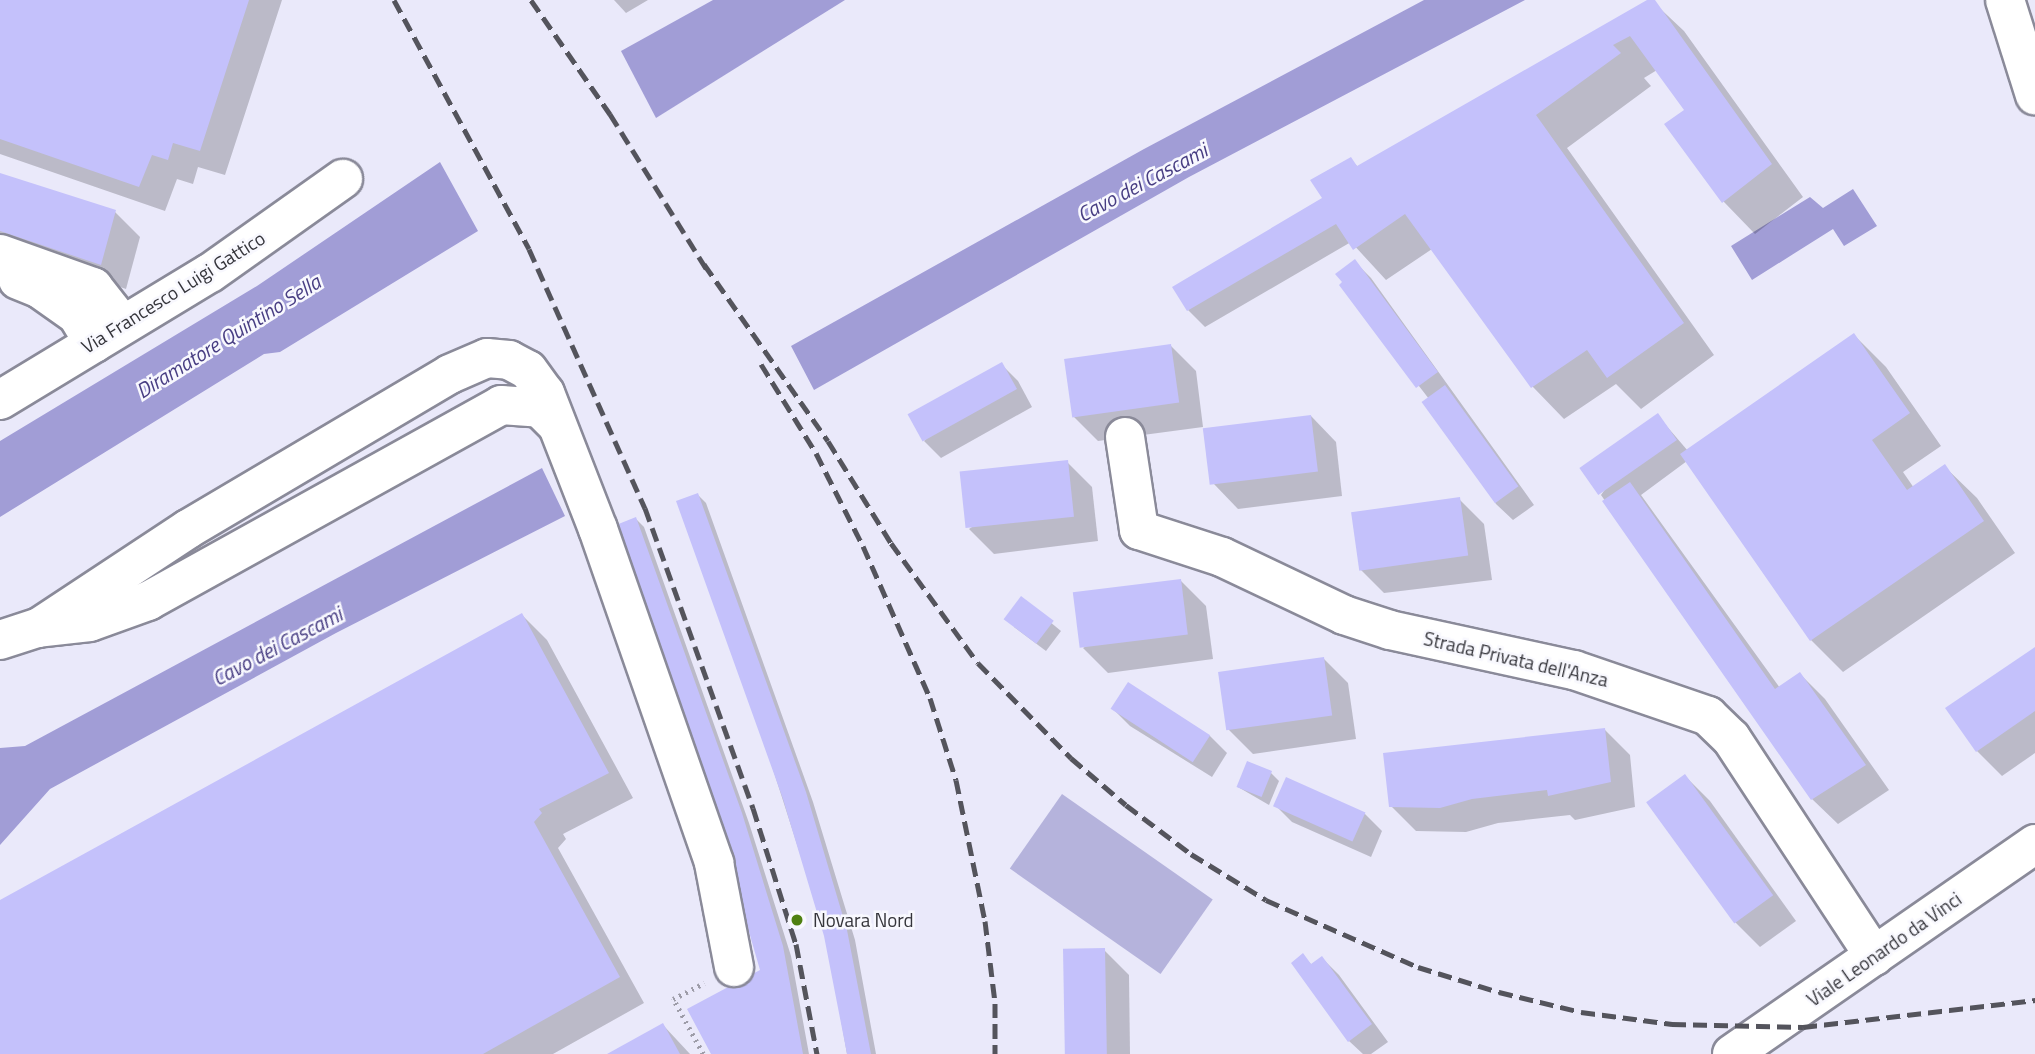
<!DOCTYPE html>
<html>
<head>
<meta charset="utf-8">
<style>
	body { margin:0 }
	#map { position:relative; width:2035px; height:1054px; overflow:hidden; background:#eae9fa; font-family:"Titillium Web",sans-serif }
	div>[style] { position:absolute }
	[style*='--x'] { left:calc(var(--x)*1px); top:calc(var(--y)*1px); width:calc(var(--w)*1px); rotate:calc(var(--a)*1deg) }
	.green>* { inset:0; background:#b5b3dc; transform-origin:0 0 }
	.water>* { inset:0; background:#a19dd6 }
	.shadow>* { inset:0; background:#0003 }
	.building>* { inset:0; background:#c4c1fb; transform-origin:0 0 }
	.path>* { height:4.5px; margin-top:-2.25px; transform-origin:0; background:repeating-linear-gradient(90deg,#9d9ca8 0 2px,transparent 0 7px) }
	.roads { filter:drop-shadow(2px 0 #8a8a99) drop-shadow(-2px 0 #8a8a99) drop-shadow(0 2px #8a8a99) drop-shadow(0 -2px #8a8a99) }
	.minor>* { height:38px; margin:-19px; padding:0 19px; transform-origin:19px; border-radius:19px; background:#fff }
	.rail>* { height:5px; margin-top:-2.5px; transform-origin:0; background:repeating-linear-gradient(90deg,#54545c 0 14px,transparent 0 21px) }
	.dots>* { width:19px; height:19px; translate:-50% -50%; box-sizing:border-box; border:4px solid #f8f8fe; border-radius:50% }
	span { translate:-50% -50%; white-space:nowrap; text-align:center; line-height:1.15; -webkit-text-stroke:5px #f8f8fe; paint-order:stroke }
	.street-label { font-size:19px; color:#35353b }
	.poi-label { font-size:19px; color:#35353b }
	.left { translate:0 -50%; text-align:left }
	.water-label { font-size:21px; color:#483e83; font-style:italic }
</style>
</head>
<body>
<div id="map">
	<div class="green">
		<i style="left:1062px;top:794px;width:184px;height:91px;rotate:35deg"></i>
	</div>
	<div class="water">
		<i style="clip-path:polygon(713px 0,845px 0,656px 118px,621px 51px)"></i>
		<i style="clip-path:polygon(1424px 0,1525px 0,1189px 177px,814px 390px,791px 346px,1144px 149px)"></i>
		<i style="clip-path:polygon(440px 162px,478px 231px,280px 352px,264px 354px,0 517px,0 441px,257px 286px)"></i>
		<i style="clip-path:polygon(1853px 189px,1877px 226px,1844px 246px,1833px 229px,1752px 280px,1731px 246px,1810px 197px,1823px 208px)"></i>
		<i style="clip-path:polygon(542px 468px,565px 516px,336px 633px,50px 789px,0 845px,0 748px,25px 746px)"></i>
	</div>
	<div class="shadow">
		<i style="clip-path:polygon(0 0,282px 0,225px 175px,198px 167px,193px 184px,177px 179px,165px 211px,0 154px)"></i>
		<i style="clip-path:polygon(614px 0,648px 0,626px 13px)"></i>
		<i style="clip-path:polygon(1651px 0,1684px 31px,1803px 197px,1755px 234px,1724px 202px,1667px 124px,1686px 111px,1657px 70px,1644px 78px,1651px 86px,1567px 148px,1714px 355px,1641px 409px,1616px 384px,1564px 419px,1533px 387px,1432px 249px,1386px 280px,1351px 242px,1205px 327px,1188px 310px,1324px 199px,1350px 159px,1358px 167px)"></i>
		<i style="clip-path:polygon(0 175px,115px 212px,140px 237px,126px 289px,0 246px)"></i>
		<i style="clip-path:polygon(1354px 261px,1371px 278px,1534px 505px,1513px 520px,1496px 504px,1429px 399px,1341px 285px)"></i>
		<i style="clip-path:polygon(1854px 335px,1886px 367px,1941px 446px,1903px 472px,1914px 488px,1945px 467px,1977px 498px,2015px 553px,1843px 672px,1811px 640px,1687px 461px,1641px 495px,1780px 688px,1800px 674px,1825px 699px,1889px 790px,1838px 824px,1812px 799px,1601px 495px,1658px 416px,1688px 451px)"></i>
		<i style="clip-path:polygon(1171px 346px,1196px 371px,1203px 427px,1098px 441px,1073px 416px)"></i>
		<i style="clip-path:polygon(1001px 364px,1018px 381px,1032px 407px,941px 458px,924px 441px)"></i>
		<i style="clip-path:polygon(1311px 416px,1336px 442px,1342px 496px,1238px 509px,1213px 483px)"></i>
		<i style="clip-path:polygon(1067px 462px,1092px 487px,1098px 541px,994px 554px,969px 529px)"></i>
		<i style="clip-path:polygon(698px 495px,706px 503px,813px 802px,855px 940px,876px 1054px,847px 1054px,826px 935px,747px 688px)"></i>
		<i style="clip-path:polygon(1459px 499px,1484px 524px,1492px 580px,1384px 593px,1359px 568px)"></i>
		<i style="clip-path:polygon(636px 519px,644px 527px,749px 823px,791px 956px,809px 1054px,713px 1054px,762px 971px)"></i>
		<i style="clip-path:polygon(1181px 581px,1206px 606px,1213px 659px,1108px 673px,1083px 648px)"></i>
		<i style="clip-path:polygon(1022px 599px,1061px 631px,1046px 651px,1014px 627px)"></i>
		<i style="clip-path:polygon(522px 615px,547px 640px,633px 798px,563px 834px,566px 839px,558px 848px,644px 1003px,553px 1054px,0 1054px,0 902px)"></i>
		<i style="clip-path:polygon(2035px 649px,2035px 753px,2002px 776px,1977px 751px,1948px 709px)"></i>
		<i style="clip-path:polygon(1323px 658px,1348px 683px,1356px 739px,1253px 754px,1228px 729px)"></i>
		<i style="clip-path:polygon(1113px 709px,1210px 736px,1227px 753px,1212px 777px,1130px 726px)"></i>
		<i style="clip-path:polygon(1605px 730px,1630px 755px,1635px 807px,1575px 820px,1570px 815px,1498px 823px,1466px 832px,1416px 831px,1391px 806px)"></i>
		<i style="clip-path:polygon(1271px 773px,1279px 781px,1269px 805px,1238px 787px)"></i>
		<i style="clip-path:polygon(1685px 776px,1710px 801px,1796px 921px,1760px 947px,1735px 922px)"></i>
		<i style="clip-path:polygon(1275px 805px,1365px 814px,1382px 831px,1371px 857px,1292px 822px)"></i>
		<i style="clip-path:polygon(1104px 950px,1129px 975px,1130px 1054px,1068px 1054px)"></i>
		<i style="clip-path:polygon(1303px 956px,1312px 965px,1322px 958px,1339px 975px,1388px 1042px,1371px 1054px,1363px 1054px,1349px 1041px)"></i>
		<i style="clip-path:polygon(663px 1025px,690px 1054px,611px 1054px)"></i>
	</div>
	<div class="building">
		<i style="clip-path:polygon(0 0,249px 0,200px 151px,173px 143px,168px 160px,152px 155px,139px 187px,0 139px)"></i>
		<i style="clip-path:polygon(1647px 0,1655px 0,1772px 164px,1722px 203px,1664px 124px,1684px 110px,1630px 36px,1613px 45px,1621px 53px,1536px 115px,1684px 323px,1607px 378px,1587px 350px,1531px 388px,1405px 214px,1353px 250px,1336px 224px,1187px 311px,1172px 287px,1322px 198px,1310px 180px,1351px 157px,1357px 166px)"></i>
		<i style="clip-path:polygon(0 173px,116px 210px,101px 265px,0 231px)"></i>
		<i style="clip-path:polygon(1355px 259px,1438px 372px,1416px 388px,1339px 285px,1342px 282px,1335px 274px)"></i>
		<i style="clip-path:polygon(1854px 333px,1910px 413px,1872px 440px,1907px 490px,1945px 464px,1984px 521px,1810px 641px,1680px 454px)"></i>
		<i style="left:1171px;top:344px;width:59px;height:108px;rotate:82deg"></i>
		<i style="left:1002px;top:362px;width:31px;height:108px;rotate:61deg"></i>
		<i style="left:1445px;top:385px;width:125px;height:29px;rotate:54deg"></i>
		<i style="left:1658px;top:413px;width:33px;height:96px;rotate:55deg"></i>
		<i style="left:1311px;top:415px;width:57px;height:109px;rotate:83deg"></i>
		<i style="left:1068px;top:460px;width:57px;height:109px;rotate:84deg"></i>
		<i style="clip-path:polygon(1630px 482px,1775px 689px,1800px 672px,1866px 765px,1811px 800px,1602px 501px)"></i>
		<i style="clip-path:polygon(698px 493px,806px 792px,847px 930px,871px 1054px,847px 1054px,824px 936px,783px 799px,676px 501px)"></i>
		<i style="left:1460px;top:497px;width:59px;height:110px;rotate:82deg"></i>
		<i style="clip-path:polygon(636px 517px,742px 813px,783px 946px,803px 1054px,711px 1054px,687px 1009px,760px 970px,717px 821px,611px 527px)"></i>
		<i style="left:1181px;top:579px;width:56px;height:109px;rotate:83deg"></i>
		<i style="left:1021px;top:596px;width:41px;height:29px;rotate:37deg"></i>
		<i style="clip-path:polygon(522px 613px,609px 773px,539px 809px,542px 813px,534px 822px,620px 977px,483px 1054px,0 1054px,0 900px)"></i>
		<i style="clip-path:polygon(2035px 647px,2035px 711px,1976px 752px,1945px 708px)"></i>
		<i style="left:1324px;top:657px;width:59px;height:107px;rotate:82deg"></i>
		<i style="left:1128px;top:682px;width:98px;height:32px;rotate:33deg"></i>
		<i style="clip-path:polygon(1605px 728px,1611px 782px,1548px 796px,1547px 790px,1472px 799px,1440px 808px,1389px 807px,1383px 753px)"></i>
		<i style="left:1247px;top:761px;width:27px;height:28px;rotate:22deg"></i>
		<i style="left:1685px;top:774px;width:150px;height:48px;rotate:54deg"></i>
		<i style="left:1286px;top:777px;width:87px;height:32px;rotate:24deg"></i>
		<i style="left:1105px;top:948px;width:106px;height:42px;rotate:89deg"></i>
		<i style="clip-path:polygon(1303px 953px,1311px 964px,1322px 956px,1372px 1024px,1348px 1042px,1291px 963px)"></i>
		<i style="clip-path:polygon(663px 1023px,680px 1054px,607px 1054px)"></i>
	</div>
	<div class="path">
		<i style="--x:703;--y:1054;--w:63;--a:-118.6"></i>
		<i style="--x:673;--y:999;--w:35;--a:-27"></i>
	</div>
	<div class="roads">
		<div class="minor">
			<i style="--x:2005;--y:0;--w:100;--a:72.5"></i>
			<i style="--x:0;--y:254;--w:99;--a:19.5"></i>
			<i style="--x:93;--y:287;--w:48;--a:51.7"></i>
			<i style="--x:18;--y:280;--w:24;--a:22"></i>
			<i style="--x:40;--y:289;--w:45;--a:35.1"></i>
			<i style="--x:77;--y:315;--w:33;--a:59"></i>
			<i style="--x:0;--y:400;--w:245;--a:-31.2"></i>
			<i style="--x:210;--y:273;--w:163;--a:-35.3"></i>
			<i style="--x:1125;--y:437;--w:94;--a:81.4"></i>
			<i style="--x:1139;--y:530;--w:87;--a:18"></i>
			<i style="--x:1222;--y:557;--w:135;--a:25.4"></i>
			<i style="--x:1344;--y:615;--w:48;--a:18.1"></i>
			<i style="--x:1390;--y:630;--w:188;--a:12.3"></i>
			<i style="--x:1574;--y:670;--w:142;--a:18.9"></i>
			<i style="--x:1708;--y:716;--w:32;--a:44"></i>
			<i style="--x:1731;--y:738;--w:261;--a:56.7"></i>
			<i style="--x:38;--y:628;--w:180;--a:-33.4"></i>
			<i style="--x:188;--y:529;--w:304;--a:-30.6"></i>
			<i style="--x:450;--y:374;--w:40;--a:-23.4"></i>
			<i style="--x:487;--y:358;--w:22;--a:5"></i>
			<i style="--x:509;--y:360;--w:21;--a:28"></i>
			<i style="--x:528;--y:370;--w:29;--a:54"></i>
			<i style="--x:545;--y:393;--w:146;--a:68.7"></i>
			<i style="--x:598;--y:529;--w:354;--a:70.8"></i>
			<i style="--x:714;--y:863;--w:106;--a:79.1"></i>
			<i style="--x:0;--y:640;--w:40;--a:-18"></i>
			<i style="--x:38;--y:628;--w:52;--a:-6.6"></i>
			<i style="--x:90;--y:622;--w:62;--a:-19.9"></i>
			<i style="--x:148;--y:601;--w:404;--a:-29"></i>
			<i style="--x:501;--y:405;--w:39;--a:4"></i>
			<i style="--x:540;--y:408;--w:24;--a:45"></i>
			<i style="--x:1732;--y:1054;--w:369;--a:-34.7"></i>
		</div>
	</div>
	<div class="rail">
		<i style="--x:394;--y:0;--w:283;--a:61.5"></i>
		<i style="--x:529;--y:249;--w:284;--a:65.9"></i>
		<i style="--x:645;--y:508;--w:319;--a:70.2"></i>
		<i style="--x:753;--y:808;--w:143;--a:72.5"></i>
		<i style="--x:796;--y:944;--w:112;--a:79.2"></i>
		<i style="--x:531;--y:0;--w:139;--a:55.3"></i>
		<i style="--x:610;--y:114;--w:184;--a:58.1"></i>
		<i style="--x:704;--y:264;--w:216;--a:55"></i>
		<i style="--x:828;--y:441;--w:120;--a:58.3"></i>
		<i style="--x:891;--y:543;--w:148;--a:54.1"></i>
		<i style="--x:978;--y:663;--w:133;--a:45.6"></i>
		<i style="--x:1071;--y:758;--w:72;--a:40.5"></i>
		<i style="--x:1126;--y:805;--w:81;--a:37"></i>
		<i style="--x:1191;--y:854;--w:88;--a:31.5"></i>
		<i style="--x:1266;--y:900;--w:166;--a:23.8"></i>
		<i style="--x:1418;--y:967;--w:85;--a:17.2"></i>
		<i style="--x:1499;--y:992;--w:84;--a:13.7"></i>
		<i style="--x:1581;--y:1012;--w:92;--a:7.5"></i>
		<i style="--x:1672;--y:1024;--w:131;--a:1.3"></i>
		<i style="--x:1803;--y:1027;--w:234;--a:-6.6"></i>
		<i style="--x:761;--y:364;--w:105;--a:58.3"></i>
		<i style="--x:816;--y:453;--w:104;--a:63.2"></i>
		<i style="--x:863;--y:546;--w:166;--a:66.2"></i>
		<i style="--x:930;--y:698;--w:86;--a:72.4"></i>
		<i style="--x:956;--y:780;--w:144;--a:78.4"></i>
		<i style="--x:985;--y:921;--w:83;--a:83"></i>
		<i style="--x:995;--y:1003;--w:51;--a:90"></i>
	</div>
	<div class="dots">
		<i style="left:797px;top:920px;background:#4f8011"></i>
	</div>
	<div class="street-label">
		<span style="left:173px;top:292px;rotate:-32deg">Via Francesco Luigi Gattico</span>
		<span style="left:1516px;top:659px;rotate:13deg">Strada Privata dell'Anza</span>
		<span style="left:1884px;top:949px;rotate:-35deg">Viale Leonardo da Vinci</span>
	</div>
	<div class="poi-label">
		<span class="left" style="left:813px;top:920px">Novara Nord</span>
	</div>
	<div class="water-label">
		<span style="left:1142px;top:182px;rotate:-28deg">Cavo dei Cascami</span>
		<span style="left:228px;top:336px;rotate:-32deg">Diramatore Quintino Sella</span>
		<span style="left:277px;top:646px;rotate:-28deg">Cavo dei Cascami</span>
	</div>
</div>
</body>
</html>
